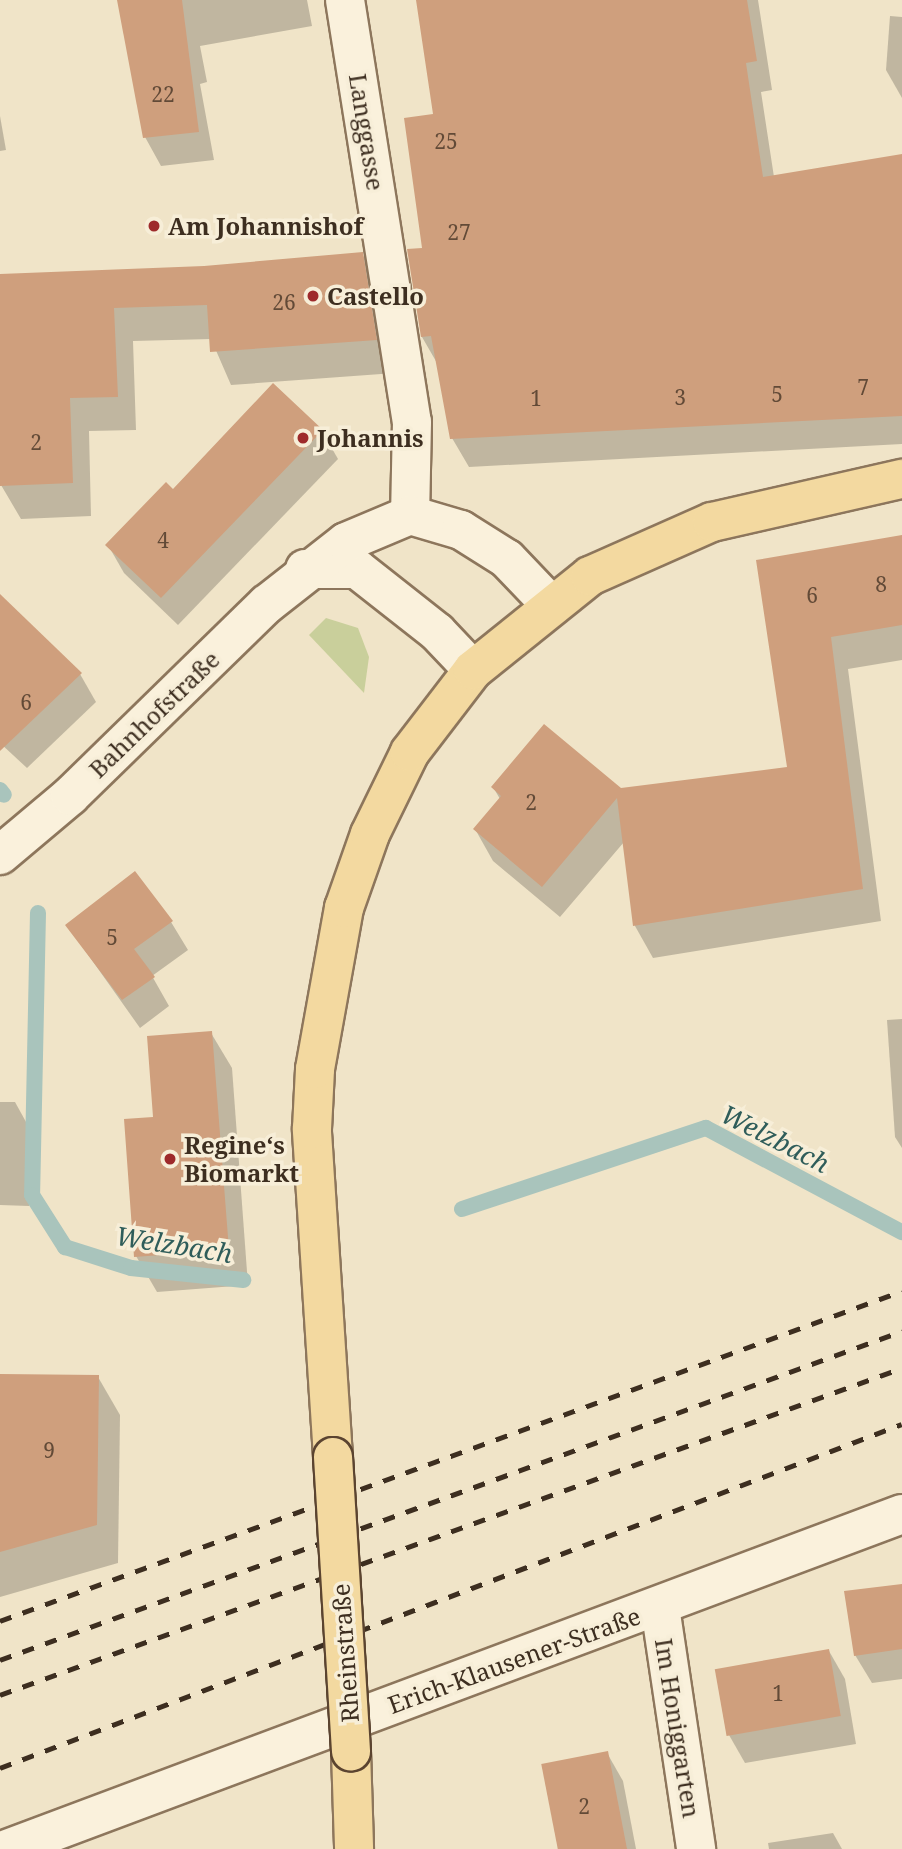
<!DOCTYPE html>
<html>
<head>
<meta charset="utf-8">
<style>
	body { margin:0 }
	#map { position:relative; width:902px; height:1849px; overflow:hidden; background:#f0e4c8; font-family:"Noto Serif",serif }
	div>[style] { position:absolute }
	[style*='--x'] { left:calc(var(--x)*1px); top:calc(var(--y)*1px); width:calc(var(--w)*1px); rotate:calc(var(--a)*1deg) }
	.green>* { inset:0; background:#c9cf9b }
	.shadow>* { inset:0; background:#0003 }
	.stream>* { height:16px; margin:-8px; padding:0 8px; transform-origin:8px; border-radius:8px; background:#a9c4bc }
	.building>* { inset:0; background:#cf9f7d; transform-origin:0 0 }
	.roads { filter:drop-shadow(2px 0 #8d765c) drop-shadow(-2px 0 #8d765c) drop-shadow(0 2px #8d765c) drop-shadow(0 -2px #8d765c) }
	.minor>* { height:38px; margin:-19px; padding:0 19px; transform-origin:19px; border-radius:19px; background:#faf1dc }
	.major>* { height:38px; margin:-19px; padding:0 19px; transform-origin:19px; border-radius:19px; background:#f3d9a0 }
	.rail>* { height:5px; margin-top:-2.5px; transform-origin:0; background:repeating-linear-gradient(90deg,#3d2e20 0 12px,transparent 0 24px) }
	.bridges { filter:drop-shadow(2px 0 #5b4430) drop-shadow(-2px 0 #5b4430) drop-shadow(0 2px #5b4430) drop-shadow(0 -2px #5b4430) }
	.major-bridge>* { height:38px; margin:-19px; padding:0 19px; transform-origin:19px; border-radius:19px; background:#f3d9a0 }
	.dots>* { width:19px; height:19px; translate:-50% -50%; box-sizing:border-box; border:4px solid #f7eed8; border-radius:50% }
	span { translate:-50% -50%; white-space:nowrap; text-align:center; line-height:1.15; -webkit-text-stroke:7px #f7eed8; paint-order:stroke }
	.number-label { font-size:21px; color:#624a37 }
	.number-label span { -webkit-text-stroke-width:0 }
	.street-label { font-size:24px; color:#3d2e20 }
	.poi-label { font-size:24px; color:#3d2e20; font-weight:700 }
	.left { translate:0 -50%; text-align:left }
	.water-label { font-size:26px; color:#2f5d5a; font-style:italic }
</style>
</head>
<body>
<div id="map">
	<div class="green">
		<i style="clip-path:polygon(326px 618px,358px 628px,369px 657px,364px 693px,309px 635px)"></i>
	</div>
	<div class="shadow">
		<i style="clip-path:polygon(119px 0,307px 0,312px 26px,200px 46px,207px 82px,200px 84px,214px 160px,161px 166px,145px 137px)"></i>
		<i style="clip-path:polygon(417px 0,758px 0,772px 90px,761px 92px,774px 177px,902px 158px,902px 444px,469px 467px,452px 438px,437px 363px,422px 337px,436px 115px)"></i>
		<i style="clip-path:polygon(890px 16px,902px 17px,902px 98px,886px 70px)"></i>
		<i style="clip-path:polygon(0 116px,6px 150px,0 151px)"></i>
		<i style="clip-path:polygon(362px 254px,381px 287px,395px 373px,231px 385px,211px 339px,133px 341px,136px 430px,89px 431px,91px 516px,21px 519px,1px 485px,0 275px,204px 268px)"></i>
		<i style="clip-path:polygon(322px 431px,338px 459px,178px 625px,124px 573px,108px 545px,173px 491px)"></i>
		<i style="clip-path:polygon(902px 537px,902px 660px,848px 669px,881px 921px,653px 958px,635px 926px,624px 842px,560px 917px,493px 861px,475px 829px,500px 799px,493px 787px,621px 790px,790px 769px,758px 561px)"></i>
		<i style="clip-path:polygon(0 624px,80px 674px,96px 702px,27px 768px,0 743px)"></i>
		<i style="clip-path:polygon(171px 922px,188px 950px,152px 976px,169px 1006px,140px 1028px,67px 925px)"></i>
		<i style="clip-path:polygon(902px 1019px,902px 1148px,895px 1137px,887px 1020px)"></i>
		<i style="clip-path:polygon(211px 1033px,232px 1068px,248px 1285px,157px 1292px,136px 1256px,155px 1118px)"></i>
		<i style="clip-path:polygon(0 1102px,15px 1102px,31px 1131px,29px 1206px,0 1205px)"></i>
		<i style="clip-path:polygon(0 1376px,98px 1377px,120px 1415px,118px 1563px,0 1597px)"></i>
		<i style="clip-path:polygon(902px 1586px,902px 1679px,872px 1683px,855px 1655px)"></i>
		<i style="clip-path:polygon(829px 1651px,845px 1679px,856px 1744px,745px 1763px,729px 1735px)"></i>
		<i style="clip-path:polygon(607px 1753px,623px 1781px,636px 1849px,559px 1849px)"></i>
		<i style="clip-path:polygon(833px 1833px,842px 1849px,769px 1849px,768px 1843px)"></i>
	</div>
	<div class="stream">
		<i style="--x:0;--y:790;--w:6;--a:51"></i>
		<i style="--x:38;--y:913;--w:282;--a:91.2"></i>
		<i style="--x:32;--y:1195;--w:62;--a:57.6"></i>
		<i style="--x:65;--y:1247;--w:69;--a:17.7"></i>
		<i style="--x:131;--y:1268;--w:113;--a:6.1"></i>
		<i style="--x:462;--y:1209;--w:257;--a:-18.4"></i>
		<i style="--x:706;--y:1128;--w:222;--a:28"></i>
	</div>
	<div class="building">
		<i style="clip-path:polygon(117px 0,182px 0,199px 132px,143px 138px)"></i>
		<i style="clip-path:polygon(416px 0,747px 0,757px 61px,746px 63px,763px 177px,902px 154px,902px 416px,450px 439px,431px 336px,421px 337px,407px 249px,422px 248px,404px 118px,433px 114px)"></i>
		<i style="clip-path:polygon(363px 252px,377px 340px,210px 352px,207px 305px,114px 308px,118px 397px,70px 398px,73px 483px,0 486px,0 274px,204px 266px)"></i>
		<i style="clip-path:polygon(273px 383px,323px 430px,161px 598px,105px 545px,166px 482px,173px 489px)"></i>
		<i style="clip-path:polygon(902px 535px,902px 625px,831px 637px,863px 889px,633px 926px,617px 798px,542px 887px,473px 829px,501px 796px,491px 787px,544px 724px,621px 788px,787px 767px,756px 560px)"></i>
		<i style="clip-path:polygon(0 594px,82px 673px,0 751px)"></i>
		<i style="clip-path:polygon(135px 871px,173px 921px,134px 949px,155px 977px,122px 1000px,65px 925px)"></i>
		<i style="clip-path:polygon(212px 1031px,229px 1250px,134px 1257px,124px 1119px,153px 1117px,147px 1036px)"></i>
		<i style="clip-path:polygon(0 1374px,99px 1375px,97px 1525px,0 1552px)"></i>
		<i style="clip-path:polygon(902px 1584px,902px 1649px,854px 1656px,844px 1591px)"></i>
		<i style="left:829px;top:1649px;width:68px;height:116px;rotate:80deg"></i>
		<i style="left:608px;top:1751px;width:100px;height:68px;rotate:79deg"></i>
	</div>
	<div class="roads">
		<div class="minor">
			<i style="--x:345;--y:0;--w:427;--a:81"></i>
			<i style="--x:412;--y:422;--w:93;--a:91.2"></i>
			<i style="--x:305;--y:569;--w:52;--a:0"></i>
			<i style="--x:357;--y:569;--w:102;--a:38.2"></i>
			<i style="--x:437;--y:632;--w:52;--a:46.5"></i>
			<i style="--x:0;--y:855;--w:92;--a:-40.1"></i>
			<i style="--x:70;--y:796;--w:275;--a:-44.3"></i>
			<i style="--x:267;--y:604;--w:100;--a:-38.1"></i>
			<i style="--x:346;--y:542;--w:69;--a:-22.9"></i>
			<i style="--x:410;--y:515;--w:53;--a:16.4"></i>
			<i style="--x:461;--y:530;--w:54;--a:32.2"></i>
			<i style="--x:507;--y:559;--w:61;--a:46.3"></i>
			<i style="--x:660;--y:1607;--w:245;--a:81.5"></i>
			<i style="--x:7;--y:1849;--w:956;--a:-20.52"></i>
		</div>
		<div class="major">
			<i style="--x:333;--y:1457;--w:329;--a:-93.7"></i>
			<i style="--x:312;--y:1129;--w:60;--a:-87.1"></i>
			<i style="--x:315;--y:1069;--w:164;--a:-79.8"></i>
			<i style="--x:344;--y:908;--w:78;--a:-70.6"></i>
			<i style="--x:370;--y:834;--w:91;--a:-64"></i>
			<i style="--x:410;--y:752;--w:103;--a:-52.5"></i>
			<i style="--x:473;--y:670;--w:150;--a:-38.8"></i>
			<i style="--x:590;--y:576;--w:133;--a:-23.9"></i>
			<i style="--x:712;--y:522;--w:195;--a:-12.8"></i>
			<i style="--x:351;--y:1751;--w:98;--a:88.2"></i>
		</div>
	</div>
	<div class="rail">
		<i style="--x:0;--y:1621;--w:960;--a:-20.1"></i>
		<i style="--x:0;--y:1660;--w:960;--a:-20.04"></i>
		<i style="--x:0;--y:1695;--w:959;--a:-19.93"></i>
		<i style="--x:0;--y:1768;--w:965;--a:-20.88"></i>
	</div>
	<div class="bridges">
		<div class="major-bridge">
			<i style="--x:333;--y:1457;--w:295;--a:86.5"></i>
		</div>
	</div>
	<div class="dots">
		<i style="left:154px;top:226px;background:#9e2a2b"></i>
		<i style="left:313px;top:296px;background:#9e2a2b"></i>
		<i style="left:303px;top:438px;background:#9e2a2b"></i>
		<i style="left:170px;top:1159px;background:#9e2a2b"></i>
	</div>
	<div class="number-label">
		<span style="left:163px;top:94px">22</span>
		<span style="left:446px;top:141px">25</span>
		<span style="left:459px;top:232px">27</span>
		<span style="left:284px;top:302px">26</span>
		<span style="left:863px;top:387px">7</span>
		<span style="left:777px;top:394px">5</span>
		<span style="left:680px;top:397px">3</span>
		<span style="left:536px;top:398px">1</span>
		<span style="left:36px;top:442px">2</span>
		<span style="left:163px;top:540px">4</span>
		<span style="left:881px;top:584px">8</span>
		<span style="left:812px;top:595px">6</span>
		<span style="left:26px;top:702px">6</span>
		<span style="left:531px;top:802px">2</span>
		<span style="left:112px;top:937px">5</span>
		<span style="left:49px;top:1450px">9</span>
		<span style="left:778px;top:1693px">1</span>
		<span style="left:584px;top:1806px">2</span>
	</div>
	<div class="street-label">
		<span style="left:367px;top:132px;rotate:81deg">Langgasse</span>
		<span style="left:154px;top:714px;rotate:-44deg">Bahnhofstraße</span>
		<span style="left:345px;top:1653px;rotate:-94deg">Rheinstraße</span>
		<span style="left:514px;top:1660px;rotate:-20deg">Erich-Klausener-Straße</span>
		<span style="left:678px;top:1728px;rotate:81deg">Im Honiggarten</span>
	</div>
	<div class="poi-label">
		<span class="left" style="left:168px;top:226px">Am Johannishof</span>
		<span class="left" style="left:327px;top:296px">Castello</span>
		<span class="left" style="left:317px;top:438px">Johannis</span>
		<span class="left" style="left:184px;top:1159px">Regine‘s<br>Biomarkt</span>
	</div>
	<div class="water-label">
		<span style="left:775px;top:1139px;rotate:27deg">Welzbach</span>
		<span style="left:174px;top:1245px;rotate:9deg">Welzbach</span>
	</div>
</div>
</body>
</html>
